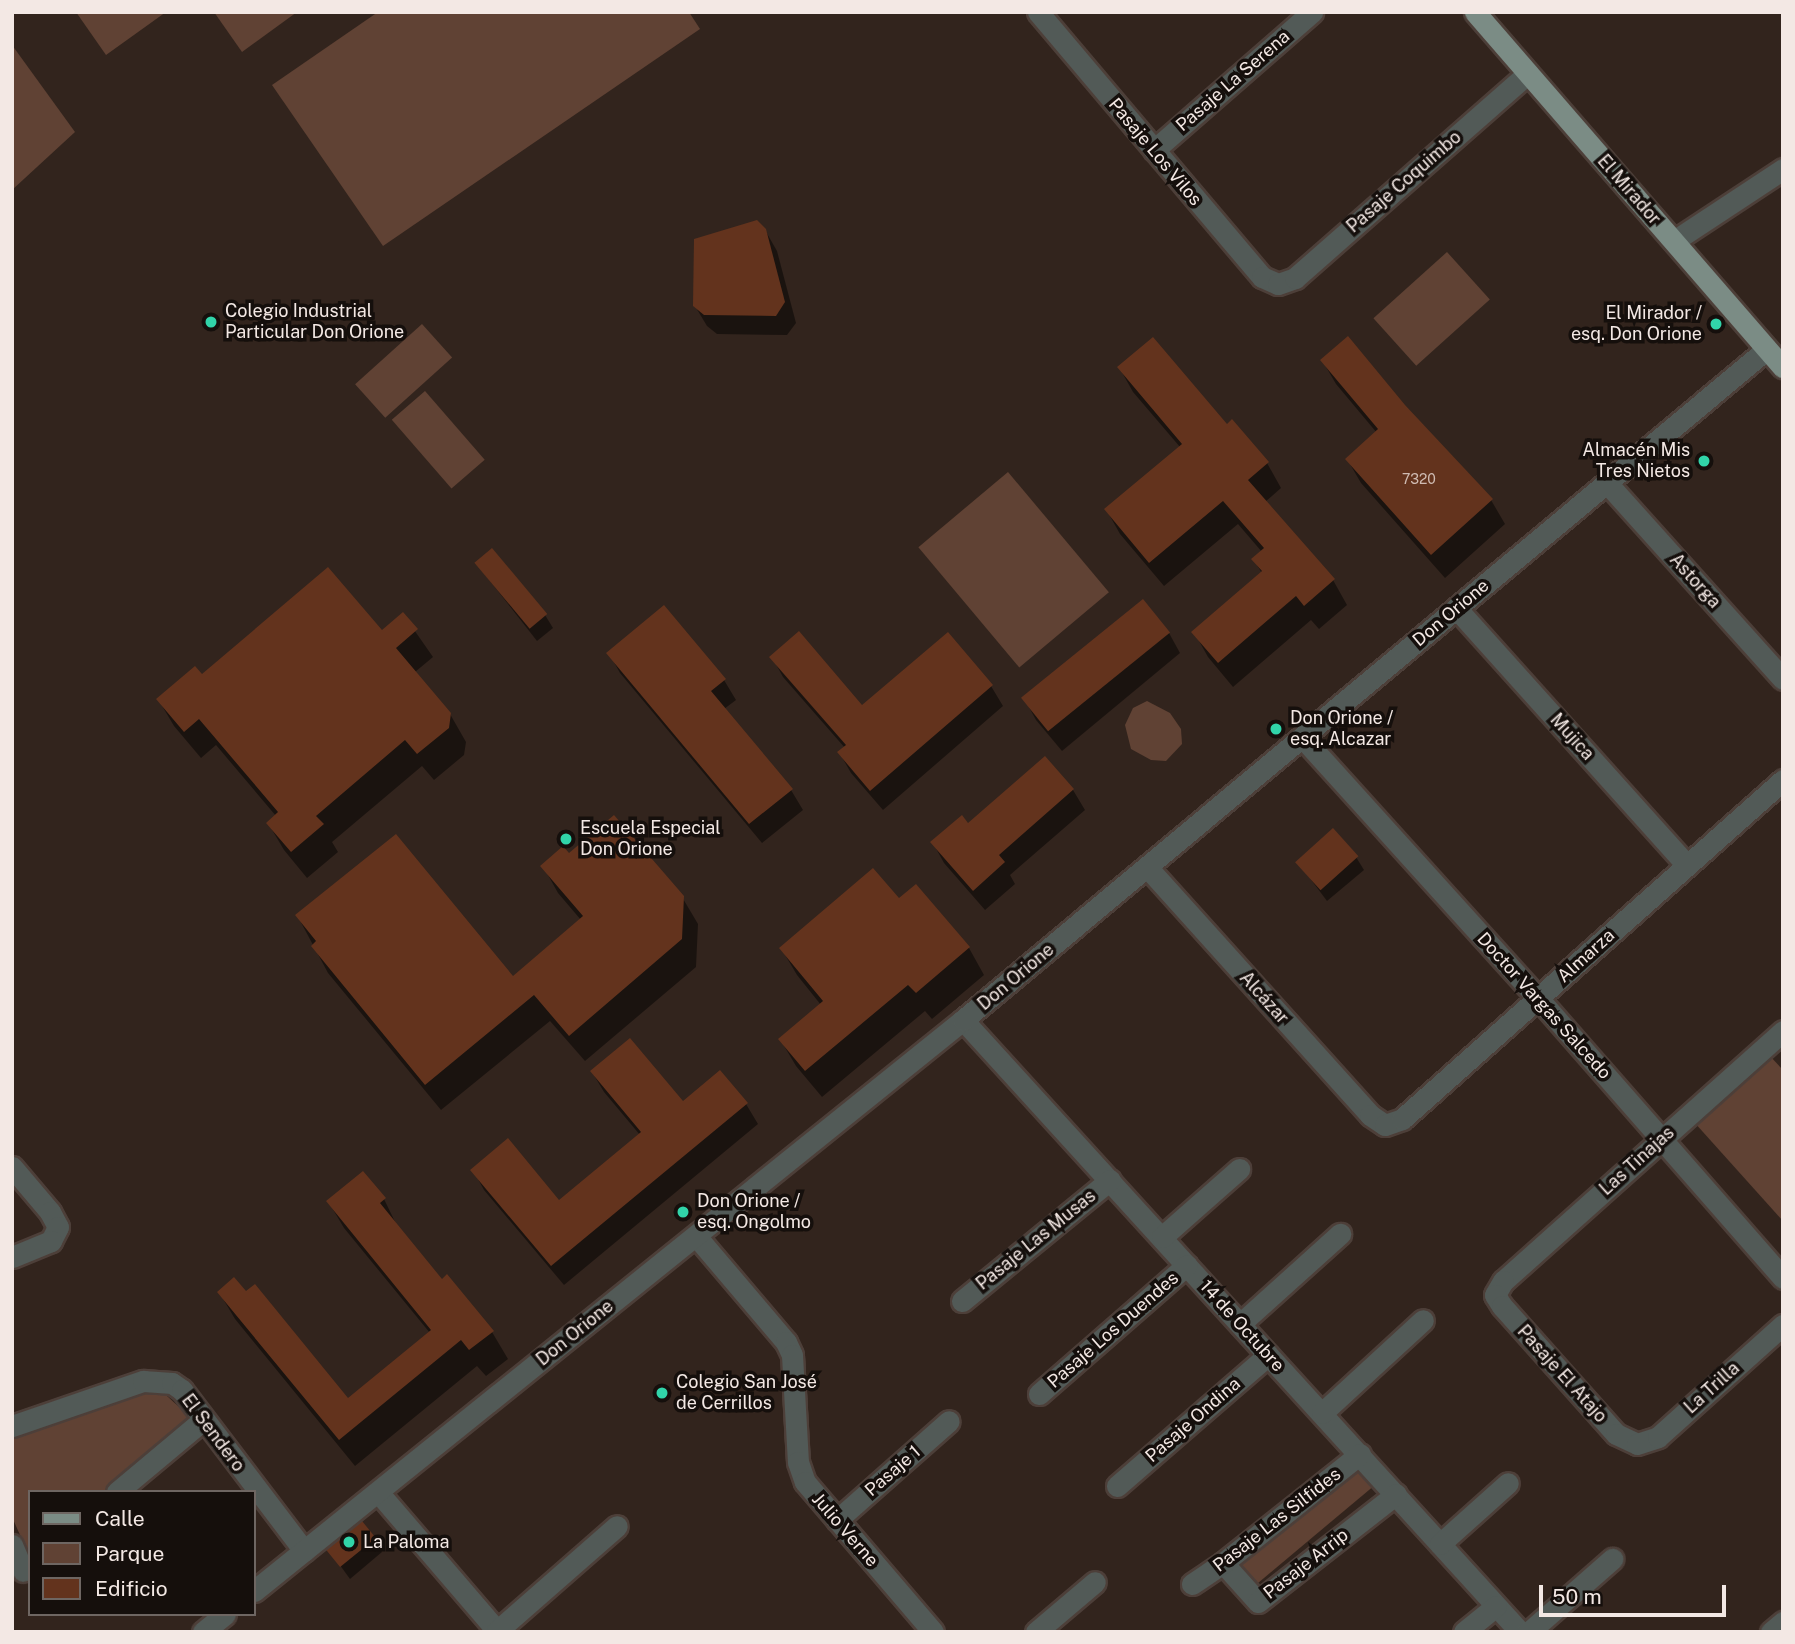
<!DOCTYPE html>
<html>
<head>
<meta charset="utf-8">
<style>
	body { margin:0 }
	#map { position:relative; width:1795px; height:1644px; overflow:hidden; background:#32241d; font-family:"Public Sans",sans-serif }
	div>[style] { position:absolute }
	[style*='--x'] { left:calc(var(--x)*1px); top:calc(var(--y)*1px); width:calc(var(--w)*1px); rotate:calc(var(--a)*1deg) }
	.green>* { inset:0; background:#604234; transform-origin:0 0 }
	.shadow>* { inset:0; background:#0007 }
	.building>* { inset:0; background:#63331d; transform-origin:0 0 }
	.roads { filter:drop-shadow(2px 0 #4d3f39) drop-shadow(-2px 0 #4d3f39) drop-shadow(0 2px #4d3f39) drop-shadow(0 -2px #4d3f39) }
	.minor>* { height:21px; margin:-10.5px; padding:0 10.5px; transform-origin:10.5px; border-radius:10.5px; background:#525a57 }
	.major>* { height:21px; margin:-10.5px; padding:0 10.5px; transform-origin:10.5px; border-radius:10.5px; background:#7b8c85 }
	.dots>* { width:19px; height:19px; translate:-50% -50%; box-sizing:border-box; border:4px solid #150f0c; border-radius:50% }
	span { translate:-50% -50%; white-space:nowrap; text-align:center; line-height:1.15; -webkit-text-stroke:7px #150f0c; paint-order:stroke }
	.number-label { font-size:14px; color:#cfbbb2 }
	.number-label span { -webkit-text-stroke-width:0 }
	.street-label { font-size:18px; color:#f3e8e4 }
	.poi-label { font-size:18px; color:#f3e8e4 }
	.left { translate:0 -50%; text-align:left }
	.right { translate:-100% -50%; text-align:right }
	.frame { position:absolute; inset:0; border:14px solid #f3e8e4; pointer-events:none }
	.legend { position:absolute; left:28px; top:1490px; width:228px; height:126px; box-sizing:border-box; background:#150f0c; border:2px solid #6e6662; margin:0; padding:9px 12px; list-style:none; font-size:21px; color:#f3e8e4 }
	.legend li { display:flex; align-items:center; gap:14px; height:35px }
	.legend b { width:35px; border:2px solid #6e6662 }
	.scale { position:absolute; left:1539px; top:1585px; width:187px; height:32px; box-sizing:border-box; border:4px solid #f3e8e4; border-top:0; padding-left:9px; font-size:21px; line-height:24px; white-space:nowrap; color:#f3e8e4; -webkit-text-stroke:5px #150f0c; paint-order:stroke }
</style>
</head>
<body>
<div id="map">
	<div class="green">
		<i style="clip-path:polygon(76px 12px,166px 12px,106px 55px)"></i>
		<i style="clip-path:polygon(214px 12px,297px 12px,242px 52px)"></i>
		<i style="clip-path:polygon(378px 12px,689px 12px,700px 29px,383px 246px,272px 85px)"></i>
		<i style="clip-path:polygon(12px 45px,75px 132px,12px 190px)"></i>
		<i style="left:1447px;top:252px;width:64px;height:99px;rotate:48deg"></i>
		<i style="left:422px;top:324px;width:45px;height:90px;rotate:48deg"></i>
		<i style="left:425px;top:391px;width:91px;height:44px;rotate:49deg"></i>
		<i style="left:1008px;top:472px;width:157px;height:117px;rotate:50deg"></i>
		<i style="clip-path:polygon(1147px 701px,1170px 713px,1181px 729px,1182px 744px,1166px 761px,1151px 760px,1131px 749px,1125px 725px,1133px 708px)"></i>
		<i style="clip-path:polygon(1769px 1055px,1783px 1070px,1783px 1221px,1694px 1122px)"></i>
		<i style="clip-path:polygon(139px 1392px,166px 1395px,192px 1419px,103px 1492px,30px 1492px,28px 1553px,12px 1517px,12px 1437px)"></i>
		<i style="left:1346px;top:1457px;width:40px;height:153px;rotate:50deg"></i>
	</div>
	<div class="shadow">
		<i style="clip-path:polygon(765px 230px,777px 251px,796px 323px,787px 335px,717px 334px,707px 326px,695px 306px)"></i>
		<i style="clip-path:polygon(1322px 360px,1404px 406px,1491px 500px,1505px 524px,1445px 578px,1361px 483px,1347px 459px,1377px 433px,1336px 384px)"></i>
		<i style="clip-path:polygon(1119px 367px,1226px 427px,1232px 422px,1267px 463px,1281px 488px,1265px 502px,1333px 580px,1347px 605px,1319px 629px,1311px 620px,1233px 687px,1208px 657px,1194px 632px,1262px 573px,1253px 559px,1262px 552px,1238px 524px,1164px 586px,1120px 534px,1106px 509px,1180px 447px,1133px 392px)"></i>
		<i style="clip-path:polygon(476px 563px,545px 615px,553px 628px,537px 641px)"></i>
		<i style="clip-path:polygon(403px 614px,433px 657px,415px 672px,450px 714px,466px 742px,464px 755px,434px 780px,422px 766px,332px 842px,338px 852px,307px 878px,284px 850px,268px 823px,276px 816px,216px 745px,201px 758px,174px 726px,158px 699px,201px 677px,382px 632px)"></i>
		<i style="clip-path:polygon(1169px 633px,1180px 653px,1062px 751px,1036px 720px,1025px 700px)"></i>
		<i style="clip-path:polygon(609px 653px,724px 680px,736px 700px,724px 709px,791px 790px,803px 810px,762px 843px,620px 673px)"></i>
		<i style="clip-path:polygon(772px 657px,862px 708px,991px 686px,1003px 706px,883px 810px,851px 773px,839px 752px,845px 748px,783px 677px)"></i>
		<i style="clip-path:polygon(1045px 758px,1073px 790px,1085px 810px,1010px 875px,1015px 884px,985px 910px,944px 863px,933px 843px,968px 825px)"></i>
		<i style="clip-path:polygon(569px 855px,682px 897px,698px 924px,696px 967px,585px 1061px,550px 1021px,441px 1110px,328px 973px,297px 915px,513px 979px,581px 920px,558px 893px,543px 866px)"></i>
		<i style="clip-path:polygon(1356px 857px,1364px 870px,1327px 901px,1297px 861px)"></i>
		<i style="clip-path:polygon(916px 886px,969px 948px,984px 975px,932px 1019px,925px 1011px,822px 1097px,796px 1066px,780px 1039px,821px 1005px,797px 975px,781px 948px,898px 901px)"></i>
		<i style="clip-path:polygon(592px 1072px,683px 1103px,746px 1104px,758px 1124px,564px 1285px,484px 1190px,473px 1170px,559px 1202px,640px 1135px,604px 1092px)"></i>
		<i style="clip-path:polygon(363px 1173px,384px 1199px,398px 1228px,441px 1281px,492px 1332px,508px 1359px,486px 1376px,477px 1366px,355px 1466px,235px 1319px,219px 1292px,348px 1400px,430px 1333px,344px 1228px,328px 1201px)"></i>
		<i style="clip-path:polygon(374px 1539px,382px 1552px,350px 1579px,329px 1550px)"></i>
	</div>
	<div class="building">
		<i style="clip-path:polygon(757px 220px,766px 229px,785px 302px,776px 316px,704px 315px,693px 306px,694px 239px)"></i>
		<i style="clip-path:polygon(1348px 336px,1405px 405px,1493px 499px,1431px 555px,1345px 459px,1378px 429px,1320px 360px)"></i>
		<i style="clip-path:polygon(1153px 337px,1227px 424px,1232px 419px,1269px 462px,1248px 480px,1335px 579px,1304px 606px,1296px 596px,1218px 663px,1191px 632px,1262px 571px,1251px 559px,1264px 548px,1223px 501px,1149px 563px,1104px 509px,1182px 444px,1117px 367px)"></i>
		<i style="left:492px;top:548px;width:86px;height:23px;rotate:50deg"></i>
		<i style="clip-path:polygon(328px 567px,382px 630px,403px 612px,418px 629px,396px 648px,451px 713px,449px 728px,417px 754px,405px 740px,316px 816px,324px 824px,291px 852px,266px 823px,278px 812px,199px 719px,184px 732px,156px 699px,195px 666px,202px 674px)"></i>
		<i style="left:1143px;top:599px;width:43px;height:157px;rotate:51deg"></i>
		<i style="clip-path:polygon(664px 605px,726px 679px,711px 691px,793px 789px,749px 824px,606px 653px)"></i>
		<i style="clip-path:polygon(799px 631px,862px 705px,948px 632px,993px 685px,870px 791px,837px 752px,846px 745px,769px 657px)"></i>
		<i style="clip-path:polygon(1045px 756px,1074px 789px,999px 855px,1005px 862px,973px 891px,930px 842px,962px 815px,968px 823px)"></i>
		<i style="clip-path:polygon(614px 815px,684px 896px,682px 939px,569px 1036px,534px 995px,425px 1085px,311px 946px,316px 941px,295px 915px,396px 834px,513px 976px,583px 916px,540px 866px,563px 846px,569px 853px)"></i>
		<i style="left:1333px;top:828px;width:38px;height:51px;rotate:48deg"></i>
		<i style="clip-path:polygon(873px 868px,899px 898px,916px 884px,970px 947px,916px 993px,908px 985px,805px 1071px,778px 1039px,823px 1001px,779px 948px)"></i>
		<i style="clip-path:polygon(630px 1038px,683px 1101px,720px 1070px,748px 1103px,551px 1266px,470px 1170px,508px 1138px,559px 1200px,641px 1132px,590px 1071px)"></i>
		<i style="clip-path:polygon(363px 1171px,386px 1198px,380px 1203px,442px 1279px,447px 1274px,494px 1331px,469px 1350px,461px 1340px,339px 1440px,217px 1292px,234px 1277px,246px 1291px,255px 1284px,348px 1398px,431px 1330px,326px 1201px)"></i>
		<i style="left:362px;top:1521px;width:22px;height:46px;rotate:51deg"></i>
	</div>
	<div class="roads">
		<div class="minor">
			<i style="--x:1038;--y:12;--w:347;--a:49.8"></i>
			<i style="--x:1262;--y:277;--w:17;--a:24"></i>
			<i style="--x:1278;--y:284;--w:18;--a:-19"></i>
			<i style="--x:1295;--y:278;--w:310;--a:-41.3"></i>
			<i style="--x:1154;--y:150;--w:210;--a:-41.1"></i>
			<i style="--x:1674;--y:241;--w:131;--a:-33.4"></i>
			<i style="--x:1607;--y:483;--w:263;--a:48.1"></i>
			<i style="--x:1457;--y:609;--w:344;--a:48.1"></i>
			<i style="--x:1302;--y:737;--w:352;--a:47.9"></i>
			<i style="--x:1538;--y:998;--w:372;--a:48.8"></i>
			<i style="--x:1147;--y:867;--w:334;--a:48"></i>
			<i style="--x:1370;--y:1115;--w:18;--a:34"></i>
			<i style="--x:1385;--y:1125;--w:18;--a:-19"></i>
			<i style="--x:1402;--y:1119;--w:510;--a:-41.66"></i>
			<i style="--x:963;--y:1020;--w:828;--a:47.69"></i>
			<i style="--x:1783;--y:1031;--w:375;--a:138.2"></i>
			<i style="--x:1503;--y:1281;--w:16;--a:120"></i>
			<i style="--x:1495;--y:1295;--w:13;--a:58"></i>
			<i style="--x:1502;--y:1306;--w:171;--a:48.3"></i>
			<i style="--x:1616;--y:1434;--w:23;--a:25"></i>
			<i style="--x:1637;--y:1444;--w:22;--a:-18"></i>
			<i style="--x:1658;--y:1437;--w:168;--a:-41.9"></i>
			<i style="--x:12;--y:1167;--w:59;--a:49.8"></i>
			<i style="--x:50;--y:1212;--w:17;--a:62"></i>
			<i style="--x:58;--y:1227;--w:16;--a:117"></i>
			<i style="--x:51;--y:1241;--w:42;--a:157.7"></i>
			<i style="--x:696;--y:1236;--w:139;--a:49.7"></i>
			<i style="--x:786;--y:1342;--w:14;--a:65"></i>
			<i style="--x:792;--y:1355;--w:107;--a:86.8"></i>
			<i style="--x:798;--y:1462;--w:21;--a:71"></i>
			<i style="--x:805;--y:1482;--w:197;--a:49.5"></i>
			<i style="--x:1162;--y:1237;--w:103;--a:-41.4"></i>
			<i style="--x:962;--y:1301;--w:191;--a:-39.3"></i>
			<i style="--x:1240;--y:1324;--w:135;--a:-42"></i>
			<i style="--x:1039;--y:1394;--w:196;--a:-41.1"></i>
			<i style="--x:1322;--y:1413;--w:137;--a:-42.6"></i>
			<i style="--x:12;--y:1426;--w:139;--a:-19"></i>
			<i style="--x:143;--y:1381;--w:29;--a:4"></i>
			<i style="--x:172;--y:1383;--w:12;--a:35"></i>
			<i style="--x:182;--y:1390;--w:202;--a:52.8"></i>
			<i style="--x:1117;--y:1486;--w:200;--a:-40.9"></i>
			<i style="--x:117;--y:1492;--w:112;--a:-39.9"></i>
			<i style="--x:378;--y:1492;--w:184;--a:49.4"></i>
			<i style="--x:837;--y:1520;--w:149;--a:-41.5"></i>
			<i style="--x:1440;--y:1544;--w:91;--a:-41.9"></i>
			<i style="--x:12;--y:1545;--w:28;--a:67"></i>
			<i style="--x:1223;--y:1563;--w:52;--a:48.1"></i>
			<i style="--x:1258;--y:1602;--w:175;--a:-38"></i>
			<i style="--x:1192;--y:1584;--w:37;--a:-34"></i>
			<i style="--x:1223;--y:1563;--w:175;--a:-38.5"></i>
			<i style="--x:254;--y:1591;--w:910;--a:-38.85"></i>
			<i style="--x:963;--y:1020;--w:1047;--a:-39.85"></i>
			<i style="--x:497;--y:1631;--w:159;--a:-41.2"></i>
			<i style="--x:203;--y:1632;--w:28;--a:-39"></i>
			<i style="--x:1036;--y:1632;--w:77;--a:-40.3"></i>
			<i style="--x:1464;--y:1632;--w:41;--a:-39.1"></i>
			<i style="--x:1529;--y:1632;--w:111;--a:-41.3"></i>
			<i style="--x:1771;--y:1632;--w:16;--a:-40"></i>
		</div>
		<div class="major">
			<i style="--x:1475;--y:12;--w:470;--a:49.1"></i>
		</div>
	</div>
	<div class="dots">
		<i style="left:211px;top:322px;background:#31d4a9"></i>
		<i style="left:1716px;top:324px;background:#31d4a9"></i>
		<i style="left:1704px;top:461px;background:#31d4a9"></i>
		<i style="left:1276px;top:729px;background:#31d4a9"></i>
		<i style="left:566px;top:839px;background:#31d4a9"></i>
		<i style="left:683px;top:1212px;background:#31d4a9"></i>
		<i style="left:662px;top:1393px;background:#31d4a9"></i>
		<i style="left:349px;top:1542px;background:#31d4a9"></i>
	</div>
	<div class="number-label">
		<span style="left:1419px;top:479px">7320</span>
	</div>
	<div class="street-label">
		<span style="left:1233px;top:81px;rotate:-41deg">Pasaje La Serena</span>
		<span style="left:1155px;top:152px;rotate:50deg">Pasaje Los Vilos</span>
		<span style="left:1404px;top:182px;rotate:-41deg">Pasaje Coquimbo</span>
		<span style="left:1629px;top:190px;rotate:49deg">El Mirador</span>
		<span style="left:1695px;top:581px;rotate:48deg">Astorga</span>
		<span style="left:1451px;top:613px;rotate:-40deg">Don Orione</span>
		<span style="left:1572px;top:737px;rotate:48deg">Mujica</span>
		<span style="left:1586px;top:956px;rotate:-42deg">Almarza</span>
		<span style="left:1016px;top:977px;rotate:-40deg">Don Orione</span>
		<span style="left:1264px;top:998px;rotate:48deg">Alcázar</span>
		<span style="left:1544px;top:1006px;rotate:48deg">Doctor Vargas Salcedo</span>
		<span style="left:1637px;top:1161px;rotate:-42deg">Las Tinajas</span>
		<span style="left:1036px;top:1240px;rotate:-39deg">Pasaje Las Musas</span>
		<span style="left:1242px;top:1326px;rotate:48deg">14 de Octubre</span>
		<span style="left:1113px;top:1330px;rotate:-41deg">Pasaje Los Duendes</span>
		<span style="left:575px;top:1333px;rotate:-39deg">Don Orione</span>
		<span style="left:1562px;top:1374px;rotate:48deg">Pasaje El Atajo</span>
		<span style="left:1712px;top:1388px;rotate:-42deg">La Trilla</span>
		<span style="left:1193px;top:1420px;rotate:-41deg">Pasaje Ondina</span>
		<span style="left:213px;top:1433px;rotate:53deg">El Sendero</span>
		<span style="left:893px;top:1471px;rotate:-41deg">Pasaje 1</span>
		<span style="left:1277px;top:1520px;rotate:-38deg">Pasaje Las Silfides</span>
		<span style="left:845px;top:1530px;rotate:49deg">Julio Verne</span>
		<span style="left:1306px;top:1564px;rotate:-38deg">Pasaje Arrip</span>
	</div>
	<div class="poi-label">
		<span class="left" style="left:225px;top:322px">Colegio Industrial<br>Particular Don Orione</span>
		<span class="right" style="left:1702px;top:324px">El Mirador /<br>esq. Don Orione</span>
		<span class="right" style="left:1690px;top:461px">Almacén Mis<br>Tres Nietos</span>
		<span class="left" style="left:1290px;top:729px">Don Orione /<br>esq. Alcazar</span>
		<span class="left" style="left:580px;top:839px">Escuela Especial<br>Don Orione</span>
		<span class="left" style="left:697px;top:1212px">Don Orione /<br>esq. Ongolmo</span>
		<span class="left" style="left:676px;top:1393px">Colegio San José<br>de Cerrillos</span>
		<span class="left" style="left:363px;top:1542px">La Paloma</span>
	</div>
	<div class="frame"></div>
	<ul class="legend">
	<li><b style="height:9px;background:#7b8c85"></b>Calle</li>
	<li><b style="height:19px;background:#604234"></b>Parque</li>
	<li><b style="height:19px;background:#63331d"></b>Edificio</li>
	</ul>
	<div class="scale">50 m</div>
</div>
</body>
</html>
